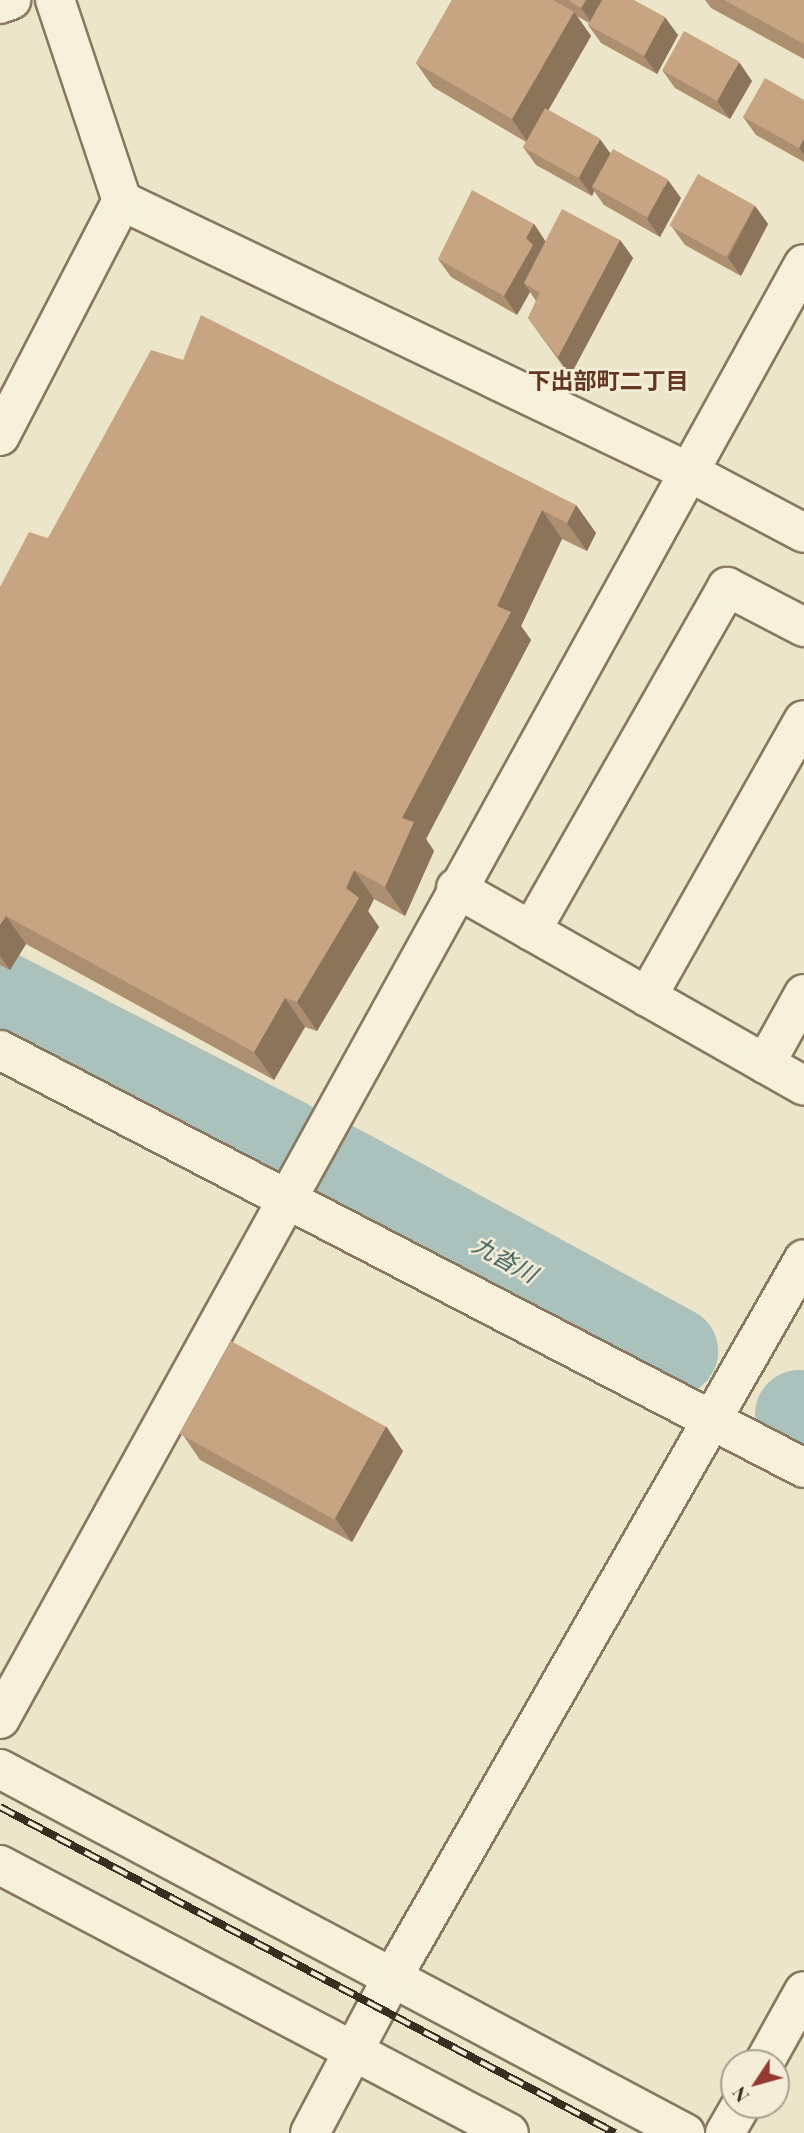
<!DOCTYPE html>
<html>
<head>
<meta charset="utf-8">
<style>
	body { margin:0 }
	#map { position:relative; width:804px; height:2133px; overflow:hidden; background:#ece5c9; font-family:"Playfair Display","Noto Sans JP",serif }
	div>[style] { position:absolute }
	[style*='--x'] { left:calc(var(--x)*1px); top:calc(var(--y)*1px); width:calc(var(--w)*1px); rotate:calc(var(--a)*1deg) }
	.river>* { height:89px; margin:-44.5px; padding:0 44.5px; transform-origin:44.5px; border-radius:44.5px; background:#aac1bc }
	.roads { filter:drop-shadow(2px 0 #87785f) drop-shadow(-2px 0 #87785f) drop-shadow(0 2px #87785f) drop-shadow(0 -2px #87785f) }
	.minor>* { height:38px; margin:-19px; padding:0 19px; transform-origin:19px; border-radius:19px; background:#f7f1dc }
	.rail>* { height:8px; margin-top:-4px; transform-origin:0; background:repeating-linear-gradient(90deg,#f4eed8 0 16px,#392f21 0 32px); box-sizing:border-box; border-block:2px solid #392f21 }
	.wall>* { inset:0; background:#ac8e70 }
	.shaded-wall>* { inset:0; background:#8c745b }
	.building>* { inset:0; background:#c8a582; transform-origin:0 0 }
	span { translate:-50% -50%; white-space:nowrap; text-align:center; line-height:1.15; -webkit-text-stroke:5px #f4eed8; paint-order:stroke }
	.neighbourhood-label { font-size:23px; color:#633623; font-weight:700 }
	.water-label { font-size:23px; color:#325758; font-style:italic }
	.north { position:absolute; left:720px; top:2049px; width:70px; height:70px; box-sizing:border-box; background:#f4eed8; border:2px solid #a9a28f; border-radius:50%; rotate:234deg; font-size:19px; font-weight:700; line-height:28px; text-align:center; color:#392f21 }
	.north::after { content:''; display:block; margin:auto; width:24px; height:32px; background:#933a33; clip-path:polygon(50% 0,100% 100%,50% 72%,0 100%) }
</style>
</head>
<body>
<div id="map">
	<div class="river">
		<i style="--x:0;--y:995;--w:321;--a:27.3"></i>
		<i style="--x:336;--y:1167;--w:384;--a:28.6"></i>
		<i style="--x:799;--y:1414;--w:6;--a:31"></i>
	</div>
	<div class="roads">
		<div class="minor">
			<i style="--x:0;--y:4;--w:12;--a:-20"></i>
			<i style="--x:122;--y:201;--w:628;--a:25.55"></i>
			<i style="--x:689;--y:472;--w:130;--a:27.9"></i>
			<i style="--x:0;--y:436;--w:265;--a:-62.6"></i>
			<i style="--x:122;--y:201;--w:212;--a:-108.4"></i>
			<i style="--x:456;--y:888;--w:400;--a:29.6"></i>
			<i style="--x:531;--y:931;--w:396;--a:-60.3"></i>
			<i style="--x:727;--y:587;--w:87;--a:27.5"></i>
			<i style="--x:647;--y:997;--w:318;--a:-60.5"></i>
			<i style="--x:0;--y:1050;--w:906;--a:27.47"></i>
			<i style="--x:765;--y:1064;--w:80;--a:-60.9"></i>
			<i style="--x:0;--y:1719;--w:1662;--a:-61.08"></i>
			<i style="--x:0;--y:1769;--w:776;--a:27.99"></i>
			<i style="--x:0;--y:1865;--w:575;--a:27.77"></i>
			<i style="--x:764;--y:2063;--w:82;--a:-60.9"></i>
			<i style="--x:310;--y:2133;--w:178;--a:-62.1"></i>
			<i style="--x:393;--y:1976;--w:826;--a:-60.18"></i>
			<i style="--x:725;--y:2133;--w:32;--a:-60"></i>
		</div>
	</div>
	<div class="rail">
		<i style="--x:0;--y:1807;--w:696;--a:27.93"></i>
	</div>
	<div class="wall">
		<i style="clip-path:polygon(452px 0,634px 0,678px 35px,657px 74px,601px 43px,588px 25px,589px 23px,577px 16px,591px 36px,548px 110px,610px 153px,681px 198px,660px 237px,604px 205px,594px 191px,592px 196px,536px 165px,523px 147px,526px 142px,433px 87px,416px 63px)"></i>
		<i style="clip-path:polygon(705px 0,804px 0,804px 59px,711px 8px)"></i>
		<i style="clip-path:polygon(662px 70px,752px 81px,730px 119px,675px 88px)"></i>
		<i style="clip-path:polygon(804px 100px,804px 162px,756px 135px,743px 117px)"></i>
		<i style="clip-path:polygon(755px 206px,768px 224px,741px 276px,685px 245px,672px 227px)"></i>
		<i style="clip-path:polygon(534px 224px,545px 241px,620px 240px,633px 258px,570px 376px,528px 318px,536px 301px,530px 292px,517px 315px,451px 277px,438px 259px)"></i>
		<i style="clip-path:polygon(576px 505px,596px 533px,587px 551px,562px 539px,521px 626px,531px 640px,426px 839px,434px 851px,405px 916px,374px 899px,368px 911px,379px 927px,317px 1031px,305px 1027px,274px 1080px,26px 944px,10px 970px,0 965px,0 587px,48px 538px)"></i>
		<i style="clip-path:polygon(183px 1435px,403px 1451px,352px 1542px,200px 1460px)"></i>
	</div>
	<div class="shaded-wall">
		<i style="clip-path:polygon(586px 0,610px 0,594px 26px,581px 8px)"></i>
		<i style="clip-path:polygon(574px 12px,591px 36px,529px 144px,512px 119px)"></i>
		<i style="clip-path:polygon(665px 17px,678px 35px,657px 74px,644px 56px)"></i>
		<i style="clip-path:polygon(739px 62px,752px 81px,730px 119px,717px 101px)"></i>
		<i style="clip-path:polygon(600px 139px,613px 157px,592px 187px,594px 191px,592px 196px,579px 178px)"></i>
		<i style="clip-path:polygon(804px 139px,804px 155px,799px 148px)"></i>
		<i style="clip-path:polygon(668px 180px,681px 198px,660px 237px,647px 219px)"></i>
		<i style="clip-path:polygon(755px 206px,768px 224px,741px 276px,728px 258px)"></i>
		<i style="clip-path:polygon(534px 224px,546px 242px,524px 283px,530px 292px,517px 315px,504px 296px,526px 238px)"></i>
		<i style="clip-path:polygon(620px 240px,633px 258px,570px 376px,558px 357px)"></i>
		<i style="clip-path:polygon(576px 505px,596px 533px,587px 551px,567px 523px)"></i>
		<i style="clip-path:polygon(542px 510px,562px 539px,521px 626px,531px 640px,426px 839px,434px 851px,405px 916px,385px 887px,402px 818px,497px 606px)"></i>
		<i style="clip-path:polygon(354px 870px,374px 899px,368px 911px,379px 927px,317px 1031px,297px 1002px)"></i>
		<i style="clip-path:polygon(6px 916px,26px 944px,10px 970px,0 956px,0 925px)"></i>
		<i style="clip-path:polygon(285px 998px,305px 1027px,274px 1080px,254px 1052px)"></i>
		<i style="clip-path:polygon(386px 1426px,403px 1451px,352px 1542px,335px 1518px)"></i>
	</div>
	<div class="building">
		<i style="clip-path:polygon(452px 0,553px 0,574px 12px,512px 119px,416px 63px)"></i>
		<i style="clip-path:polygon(568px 0,586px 0,581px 8px)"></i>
		<i style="clip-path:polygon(602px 0,634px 0,665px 17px,644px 56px,588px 25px)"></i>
		<i style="clip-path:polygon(724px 0,804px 0,804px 44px)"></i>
		<i style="left:684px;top:31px;width:63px;height:45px;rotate:29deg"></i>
		<i style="clip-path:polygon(765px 78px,804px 100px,804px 139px,799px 148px,743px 117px)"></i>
		<i style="left:545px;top:108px;width:63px;height:45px;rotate:29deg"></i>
		<i style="left:613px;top:149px;width:63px;height:43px;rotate:29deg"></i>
		<i style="left:698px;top:174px;width:65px;height:59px;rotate:29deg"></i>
		<i style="clip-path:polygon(472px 190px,534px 224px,526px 238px,533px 245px,504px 296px,438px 259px)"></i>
		<i style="clip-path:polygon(562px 209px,620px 240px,558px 357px,528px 318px,540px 293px,524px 283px)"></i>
		<i style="clip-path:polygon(201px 315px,576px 505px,567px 523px,542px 510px,497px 606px,511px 612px,402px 818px,414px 822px,385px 887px,354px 870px,346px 888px,359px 898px,297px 1002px,285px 998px,254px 1052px,6px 916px,0 925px,0 587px,29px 532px,48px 538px,151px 350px,183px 360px)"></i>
		<i style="left:231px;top:1341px;width:177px;height:106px;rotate:29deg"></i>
	</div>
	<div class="neighbourhood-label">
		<span style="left:608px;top:380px">下出部町二丁目</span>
	</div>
	<div class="water-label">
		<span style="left:505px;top:1259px;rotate:29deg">九沓川</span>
	</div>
	<div class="north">N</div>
</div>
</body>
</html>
